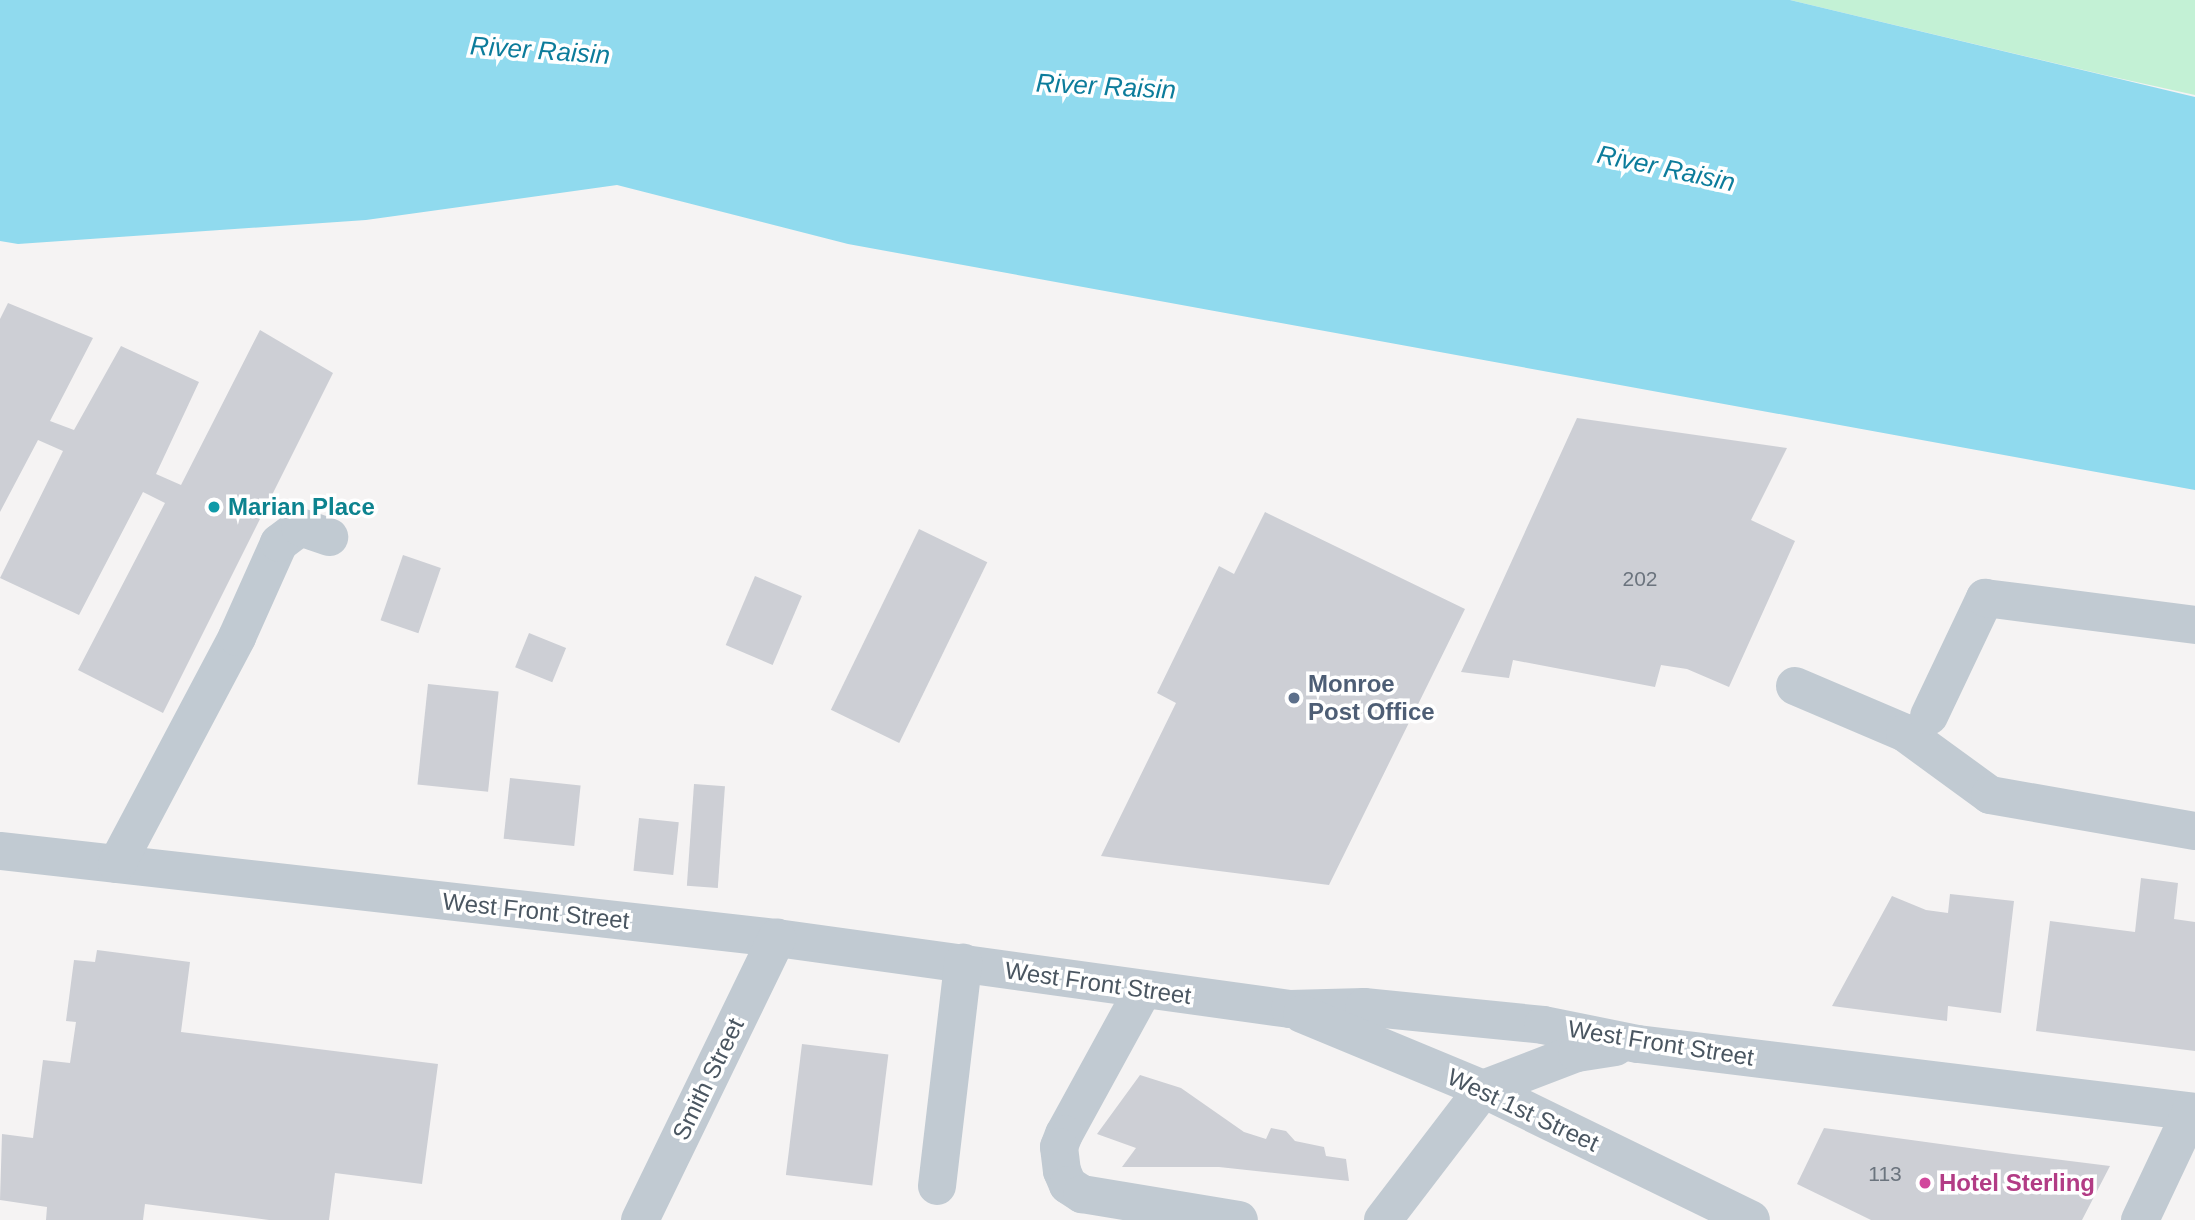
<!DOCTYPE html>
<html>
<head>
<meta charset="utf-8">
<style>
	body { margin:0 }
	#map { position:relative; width:2195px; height:1220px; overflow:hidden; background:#f5f3f3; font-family:Arial,sans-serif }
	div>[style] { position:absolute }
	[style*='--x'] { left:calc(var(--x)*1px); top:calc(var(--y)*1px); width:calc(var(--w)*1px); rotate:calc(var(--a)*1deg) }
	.green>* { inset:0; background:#c3f1d5 }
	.water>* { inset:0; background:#90daee }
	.building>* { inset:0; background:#cdcfd5; transform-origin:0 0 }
	.minor>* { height:38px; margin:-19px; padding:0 19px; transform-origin:19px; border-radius:19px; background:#c1cad2 }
	.dots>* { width:19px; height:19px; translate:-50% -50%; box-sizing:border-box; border:4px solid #fff; border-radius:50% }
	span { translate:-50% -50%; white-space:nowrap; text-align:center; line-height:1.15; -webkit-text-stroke:7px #fff; paint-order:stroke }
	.number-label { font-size:21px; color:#6b747e }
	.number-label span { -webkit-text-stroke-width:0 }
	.culture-label { font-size:24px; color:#0d838f; font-weight:700 }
	.left { translate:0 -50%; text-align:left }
	.service-label { font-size:24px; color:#4e5e75; font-weight:700 }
	.street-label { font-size:24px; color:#4a5661 }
	.hotel-label { font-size:24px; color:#b23c85; font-weight:700 }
	.water-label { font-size:26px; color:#0c7c9b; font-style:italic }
</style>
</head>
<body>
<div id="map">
	<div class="green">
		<i style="clip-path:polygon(1790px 0,2195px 0,2195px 95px,2109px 76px)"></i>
	</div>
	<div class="water">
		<i style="clip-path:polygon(0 0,1790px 0,2195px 97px,2195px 490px,848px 244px,617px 185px,366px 220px,18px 244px,0 241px)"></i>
	</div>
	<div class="building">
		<i style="clip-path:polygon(8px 303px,93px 338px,50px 421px,74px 430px,121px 346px,199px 382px,156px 474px,181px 485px,260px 330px,333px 373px,163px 713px,78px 670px,165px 503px,143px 492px,79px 615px,0 578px,63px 451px,38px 440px,0 512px,0 319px)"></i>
		<i style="clip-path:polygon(1577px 418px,1787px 448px,1751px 520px,1795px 541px,1729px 687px,1687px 669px,1661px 665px,1655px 687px,1513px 660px,1509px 678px,1461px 672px)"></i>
		<i style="clip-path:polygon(1265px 512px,1465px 609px,1329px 885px,1101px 856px,1176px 703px,1157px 693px,1219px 566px,1234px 574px)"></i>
		<i style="left:919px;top:529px;width:76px;height:201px;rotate:26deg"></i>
		<i style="left:403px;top:555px;width:40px;height:69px;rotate:19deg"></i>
		<i style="left:755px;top:576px;width:51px;height:75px;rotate:23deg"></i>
		<i style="left:529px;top:633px;width:40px;height:37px;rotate:22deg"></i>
		<i style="left:428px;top:684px;width:71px;height:101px;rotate:6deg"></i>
		<i style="left:510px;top:778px;width:71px;height:61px;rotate:6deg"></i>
		<i style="left:694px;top:784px;width:31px;height:102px;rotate:4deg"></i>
		<i style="left:639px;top:818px;width:40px;height:53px;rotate:6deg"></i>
		<i style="clip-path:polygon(2141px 878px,2178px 883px,2174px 919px,2195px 922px,2195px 1051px,2036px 1031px,2050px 921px,2135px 932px)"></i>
		<i style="clip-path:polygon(1950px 894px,2014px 901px,2001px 1013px,1948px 1006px,1947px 1021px,1832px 1006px,1892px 896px,1926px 910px,1948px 913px)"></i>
		<i style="clip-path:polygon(97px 950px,190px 962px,181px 1032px,438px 1064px,422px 1184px,335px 1173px,329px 1220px,269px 1220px,145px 1204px,143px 1220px,46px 1220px,47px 1207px,0 1200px,2px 1134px,33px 1138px,43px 1060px,70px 1063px,76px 1022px,66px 1021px,74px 960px,95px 962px)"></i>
		<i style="left:802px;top:1044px;width:87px;height:132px;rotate:7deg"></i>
		<i style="clip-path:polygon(1140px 1075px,1181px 1088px,1244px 1132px,1266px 1139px,1271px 1128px,1286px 1131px,1295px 1141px,1324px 1147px,1326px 1156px,1346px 1159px,1349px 1181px,1219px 1167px,1122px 1167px,1136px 1148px,1097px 1134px)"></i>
		<i style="clip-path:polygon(1824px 1128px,2013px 1154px,2110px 1166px,2082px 1220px,1871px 1220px,1797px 1184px)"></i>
	</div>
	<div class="minor">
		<i style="--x:1795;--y:686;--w:120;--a:23.1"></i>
		<i style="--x:1905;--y:733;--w:105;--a:36.1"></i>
		<i style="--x:1990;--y:795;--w:208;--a:10"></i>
		<i style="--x:1929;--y:716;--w:131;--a:-64.6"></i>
		<i style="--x:1985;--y:598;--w:212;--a:7.3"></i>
		<i style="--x:0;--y:851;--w:782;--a:6.39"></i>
		<i style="--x:777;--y:938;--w:518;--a:7.88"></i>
		<i style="--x:1290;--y:1009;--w:74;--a:-1.5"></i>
		<i style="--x:1364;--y:1007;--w:180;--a:5.7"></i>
		<i style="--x:1543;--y:1025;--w:97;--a:11.3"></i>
		<i style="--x:1638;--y:1044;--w:561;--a:6.96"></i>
		<i style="--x:117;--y:864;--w:257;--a:-62.1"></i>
		<i style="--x:237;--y:637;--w:103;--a:-65.9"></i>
		<i style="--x:279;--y:543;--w:26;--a:-37"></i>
		<i style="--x:300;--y:527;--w:31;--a:19"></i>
		<i style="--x:1143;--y:990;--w:164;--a:118.7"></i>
		<i style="--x:1064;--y:1134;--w:14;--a:111"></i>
		<i style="--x:1059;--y:1147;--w:24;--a:83"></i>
		<i style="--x:1062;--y:1171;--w:15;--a:67"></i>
		<i style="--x:1068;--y:1185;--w:17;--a:33"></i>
		<i style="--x:1082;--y:1194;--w:159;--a:9.4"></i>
		<i style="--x:1302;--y:1014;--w:196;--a:22.5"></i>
		<i style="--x:1483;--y:1089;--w:298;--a:26"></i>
		<i style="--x:937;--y:1186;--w:225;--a:-83.3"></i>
		<i style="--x:640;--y:1220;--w:314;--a:-64.1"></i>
		<i style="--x:1383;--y:1220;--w:165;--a:-52.6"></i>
		<i style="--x:1483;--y:1089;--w:101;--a:-21"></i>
		<i style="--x:1577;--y:1053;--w:39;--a:-9"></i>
		<i style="--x:2140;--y:1220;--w:119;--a:-64.7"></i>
	</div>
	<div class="dots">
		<i style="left:214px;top:507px;background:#0f9aa8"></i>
		<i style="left:1294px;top:698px;background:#5c6f8a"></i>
		<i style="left:1925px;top:1183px;background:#d1479c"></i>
	</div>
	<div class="number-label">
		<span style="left:1640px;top:579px">202</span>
		<span style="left:1885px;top:1174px">113</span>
	</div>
	<div class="culture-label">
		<span class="left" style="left:228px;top:507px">Marian Place</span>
	</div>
	<div class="service-label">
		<span class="left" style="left:1308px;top:698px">Monroe<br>Post Office</span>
	</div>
	<div class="street-label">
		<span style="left:536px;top:911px;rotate:6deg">West Front Street</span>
		<span style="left:1098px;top:983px;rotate:8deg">West Front Street</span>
		<span style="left:1661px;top:1043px;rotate:9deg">West Front Street</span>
		<span style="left:708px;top:1079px;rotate:-64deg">Smith Street</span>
		<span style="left:1523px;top:1110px;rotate:25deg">West 1st Street</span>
	</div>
	<div class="hotel-label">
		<span class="left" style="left:1939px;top:1183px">Hotel Sterling</span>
	</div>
	<div class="water-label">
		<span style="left:540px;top:51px;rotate:4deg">River Raisin</span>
		<span style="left:1106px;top:87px;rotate:3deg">River Raisin</span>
		<span style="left:1666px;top:169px;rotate:12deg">River Raisin</span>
	</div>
</div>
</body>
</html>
